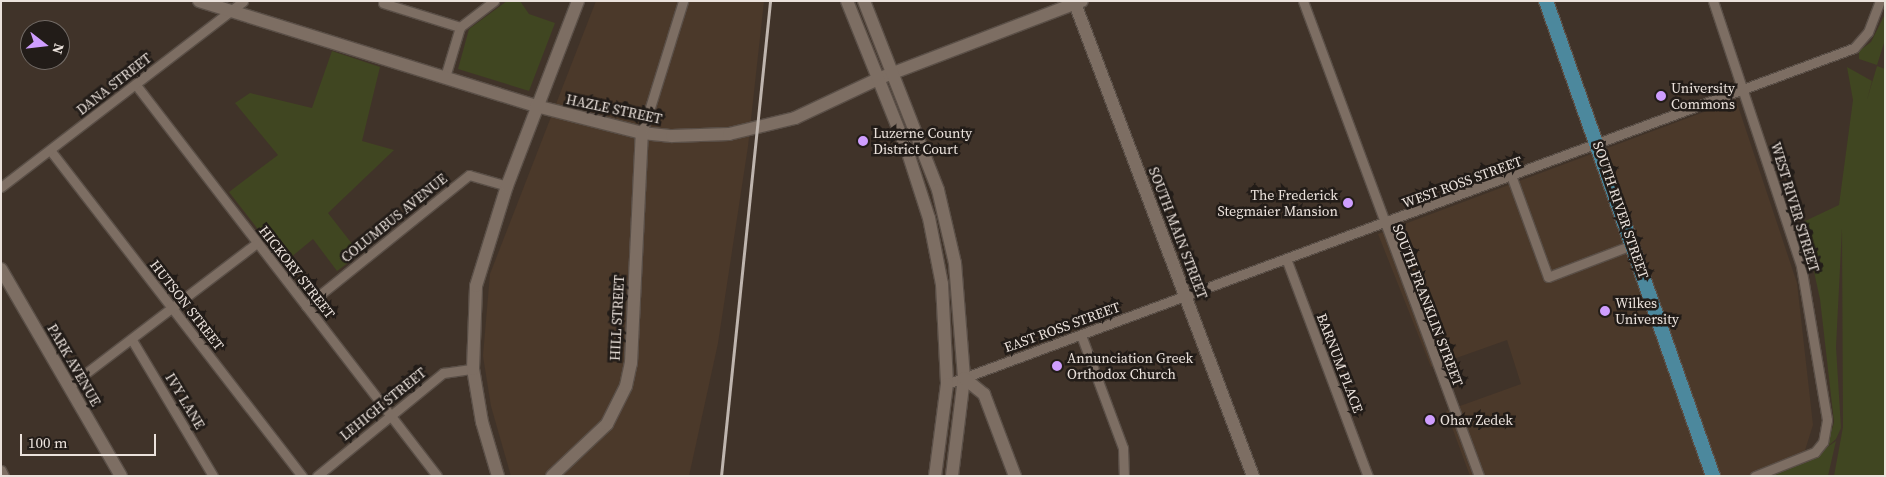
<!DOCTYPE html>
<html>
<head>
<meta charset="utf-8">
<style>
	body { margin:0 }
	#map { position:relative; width:1886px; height:477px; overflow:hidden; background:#403329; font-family:"Source Serif 4",serif }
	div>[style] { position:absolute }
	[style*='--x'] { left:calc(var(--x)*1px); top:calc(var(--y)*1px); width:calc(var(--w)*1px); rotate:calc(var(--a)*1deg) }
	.built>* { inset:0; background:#4b392a }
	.green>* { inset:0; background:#404621 }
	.roads { filter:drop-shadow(1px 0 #5a4f47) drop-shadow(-1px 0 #5a4f47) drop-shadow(0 1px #5a4f47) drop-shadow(0 -1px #5a4f47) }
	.street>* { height:9px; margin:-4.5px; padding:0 4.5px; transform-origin:4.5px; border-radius:4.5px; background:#7d6e63 }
	.secondary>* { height:12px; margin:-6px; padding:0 6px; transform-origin:6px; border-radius:6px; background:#7d6e63 }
	.primary>* { height:14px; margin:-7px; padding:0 7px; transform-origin:7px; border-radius:7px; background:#4c889d }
	.rail>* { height:2.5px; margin:-1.25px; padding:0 1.25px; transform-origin:1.25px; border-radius:1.25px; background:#bfb5ae }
	.dots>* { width:14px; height:14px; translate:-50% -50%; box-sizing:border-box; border:2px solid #221c18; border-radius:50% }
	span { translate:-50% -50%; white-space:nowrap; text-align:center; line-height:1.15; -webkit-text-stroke:5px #221c18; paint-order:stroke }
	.street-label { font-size:14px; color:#ebe2dc }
	.poi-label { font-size:14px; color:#ebe2dc }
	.left { translate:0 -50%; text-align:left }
	.right { translate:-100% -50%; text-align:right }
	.frame { position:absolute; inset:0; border:2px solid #ebe2dc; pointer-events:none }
	.north { position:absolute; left:20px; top:20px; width:50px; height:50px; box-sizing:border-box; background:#221c18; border:1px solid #726b66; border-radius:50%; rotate:106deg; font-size:14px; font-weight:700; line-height:20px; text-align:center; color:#ebe2dc }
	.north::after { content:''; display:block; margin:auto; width:18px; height:22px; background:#cf9eff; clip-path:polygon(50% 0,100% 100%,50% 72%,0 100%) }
	.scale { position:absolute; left:20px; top:434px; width:136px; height:22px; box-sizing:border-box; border:2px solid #ebe2dc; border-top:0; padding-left:6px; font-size:15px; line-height:18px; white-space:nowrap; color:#ebe2dc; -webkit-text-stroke:4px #221c18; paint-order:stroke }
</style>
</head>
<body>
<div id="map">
	<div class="built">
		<i style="clip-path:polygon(596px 1px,764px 1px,748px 146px,718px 343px,689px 476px,511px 476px,491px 406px,483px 356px,490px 274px)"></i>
		<i style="clip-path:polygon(1736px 100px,1797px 283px,1813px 425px,1801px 463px,1764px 476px,1470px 476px,1446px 411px,1521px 384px,1507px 340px,1431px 367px,1378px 234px)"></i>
	</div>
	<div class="green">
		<i style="clip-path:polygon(507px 1px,520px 1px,529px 14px,555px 23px,529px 91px,458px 69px,469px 29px)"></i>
		<i style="clip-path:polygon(1885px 14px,1885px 40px,1877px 65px,1859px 59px,1859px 51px,1871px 42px)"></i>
		<i style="clip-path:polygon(332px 51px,380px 67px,362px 141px,394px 150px,328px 213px,360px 254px,337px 271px,313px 239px,284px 263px,229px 192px,278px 155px,235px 103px,250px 93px,312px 108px)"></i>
		<i style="clip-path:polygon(1877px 66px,1885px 69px,1885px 476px,1834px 476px,1843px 427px,1842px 228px,1836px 347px,1841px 428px,1836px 439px,1827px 447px,1834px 422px,1820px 299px,1803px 222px,1839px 205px,1853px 100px,1847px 67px,1872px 81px,1867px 100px)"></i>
		<i style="clip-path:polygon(1836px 441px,1828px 476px,1771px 476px,1806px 462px)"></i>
	</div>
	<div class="roads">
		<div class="street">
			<i style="--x:1303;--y:1;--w:507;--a:69.67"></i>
			<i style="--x:1713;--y:1;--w:279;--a:71.6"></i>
			<i style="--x:1801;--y:266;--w:156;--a:80.4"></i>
			<i style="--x:1827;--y:420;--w:22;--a:100"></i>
			<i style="--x:1823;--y:442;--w:13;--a:129"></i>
			<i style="--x:1815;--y:452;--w:65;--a:158.2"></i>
			<i style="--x:383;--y:3;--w:81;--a:17.3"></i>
			<i style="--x:445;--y:77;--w:52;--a:-73.3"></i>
			<i style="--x:460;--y:27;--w:43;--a:-37.4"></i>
			<i style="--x:136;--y:85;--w:493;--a:52.4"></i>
			<i style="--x:642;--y:133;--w:138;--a:-72.7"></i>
			<i style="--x:50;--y:150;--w:412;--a:52.3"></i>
			<i style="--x:1512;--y:178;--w:105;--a:70"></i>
			<i style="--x:1548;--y:277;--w:90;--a:-20.9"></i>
			<i style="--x:1;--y:187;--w:305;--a:-37.5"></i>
			<i style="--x:1287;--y:261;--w:230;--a:69.4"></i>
			<i style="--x:306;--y:306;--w:209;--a:-38.8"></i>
			<i style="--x:469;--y:175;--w:40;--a:16"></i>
			<i style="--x:1081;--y:335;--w:121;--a:69.6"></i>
			<i style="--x:1123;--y:448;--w:28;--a:88"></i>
			<i style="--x:132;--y:340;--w:158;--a:59.2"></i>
			<i style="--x:947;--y:384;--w:967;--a:-20.33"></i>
			<i style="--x:1854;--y:48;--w:21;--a:-49"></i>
			<i style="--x:1868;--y:32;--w:33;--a:-69"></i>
			<i style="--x:69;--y:386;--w:236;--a:-37.3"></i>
			<i style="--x:1;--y:470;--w:7;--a:63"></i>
			<i style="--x:317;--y:476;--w:163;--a:-39.3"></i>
			<i style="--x:443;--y:373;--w:30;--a:-8"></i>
		</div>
		<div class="secondary">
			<i style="--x:199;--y:1;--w:353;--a:17.3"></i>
			<i style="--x:536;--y:106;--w:109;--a:14.3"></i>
			<i style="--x:642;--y:133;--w:30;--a:6"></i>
			<i style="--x:672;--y:136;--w:57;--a:-2"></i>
			<i style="--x:729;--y:134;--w:68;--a:-13.6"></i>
			<i style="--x:795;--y:118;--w:94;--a:-25.2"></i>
			<i style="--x:880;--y:78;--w:216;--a:-20.9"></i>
			<i style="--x:847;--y:1;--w:161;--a:68.1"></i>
			<i style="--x:907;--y:150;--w:71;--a:72.1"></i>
			<i style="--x:929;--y:218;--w:67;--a:78.9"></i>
			<i style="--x:942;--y:284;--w:100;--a:87.1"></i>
			<i style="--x:947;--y:384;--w:93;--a:97.4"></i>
			<i style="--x:864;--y:1;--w:203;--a:68.6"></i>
			<i style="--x:938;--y:190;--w:75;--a:76.9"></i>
			<i style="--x:955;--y:263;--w:115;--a:85.5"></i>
			<i style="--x:964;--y:378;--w:99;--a:97"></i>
			<i style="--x:1074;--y:1;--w:508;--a:69.35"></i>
			<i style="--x:1;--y:269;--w:239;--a:59.9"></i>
			<i style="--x:964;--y:378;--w:26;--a:39"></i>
			<i style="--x:984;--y:394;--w:88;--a:69.3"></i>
			<i style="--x:498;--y:476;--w:56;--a:-106.5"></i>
			<i style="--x:482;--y:422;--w:54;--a:-99.6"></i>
			<i style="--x:473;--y:369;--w:83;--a:-87.9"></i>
			<i style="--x:476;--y:286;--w:105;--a:-72.8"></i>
			<i style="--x:507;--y:186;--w:198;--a:-69"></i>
			<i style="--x:552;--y:476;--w:76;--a:-43.4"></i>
			<i style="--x:607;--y:424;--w:42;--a:-63.4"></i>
			<i style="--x:626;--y:386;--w:24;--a:-78"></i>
			<i style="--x:631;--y:363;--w:230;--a:-87.3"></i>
		</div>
		<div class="primary">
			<i style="--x:1546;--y:1;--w:504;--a:70.63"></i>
		</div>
	</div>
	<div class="rail">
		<i style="--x:721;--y:476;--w:478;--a:-84.1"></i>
	</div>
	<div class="dots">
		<i style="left:1661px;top:96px;background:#cf9eff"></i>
		<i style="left:863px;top:141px;background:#cf9eff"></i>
		<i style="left:1348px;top:203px;background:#cf9eff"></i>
		<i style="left:1605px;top:311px;background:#cf9eff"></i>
		<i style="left:1057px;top:366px;background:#cf9eff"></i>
		<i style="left:1430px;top:420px;background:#cf9eff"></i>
	</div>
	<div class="street-label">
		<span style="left:114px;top:84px;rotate:-38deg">DANA STREET</span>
		<span style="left:614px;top:109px;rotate:12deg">HAZLE STREET</span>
		<span style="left:1462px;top:182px;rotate:-20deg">WEST ROSS STREET</span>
		<span style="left:1795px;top:207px;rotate:73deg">WEST RIVER STREET</span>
		<span style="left:1621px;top:210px;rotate:71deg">SOUTH RIVER STREET</span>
		<span style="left:394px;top:218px;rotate:-39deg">COLUMBUS AVENUE</span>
		<span style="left:1178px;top:233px;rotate:69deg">SOUTH MAIN STREET</span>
		<span style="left:297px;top:272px;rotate:52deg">HICKORY STREET</span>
		<span style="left:187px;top:305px;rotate:52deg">HUTSON STREET</span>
		<span style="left:1428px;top:305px;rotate:69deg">SOUTH FRANKLIN STREET</span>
		<span style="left:617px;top:318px;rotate:-87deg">HILL STREET</span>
		<span style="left:1062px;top:327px;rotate:-20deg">EAST ROSS STREET</span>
		<span style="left:1340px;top:363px;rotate:69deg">BARNUM PLACE</span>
		<span style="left:74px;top:365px;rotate:60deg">PARK AVENUE</span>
		<span style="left:185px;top:401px;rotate:59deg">IVY LANE</span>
		<span style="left:383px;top:404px;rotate:-39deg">LEHIGH STREET</span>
	</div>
	<div class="poi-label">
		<span class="left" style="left:1671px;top:96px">University<br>Commons</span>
		<span class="left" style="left:873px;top:141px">Luzerne County<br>District Court</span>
		<span class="right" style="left:1338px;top:203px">The Frederick<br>Stegmaier Mansion</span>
		<span class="left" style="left:1615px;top:311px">Wilkes<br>University</span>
		<span class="left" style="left:1067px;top:366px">Annunciation Greek<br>Orthodox Church</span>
		<span class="left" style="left:1440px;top:420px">Ohav Zedek</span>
	</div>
	<div class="frame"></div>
	<div class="north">N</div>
	<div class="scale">100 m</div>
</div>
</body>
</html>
